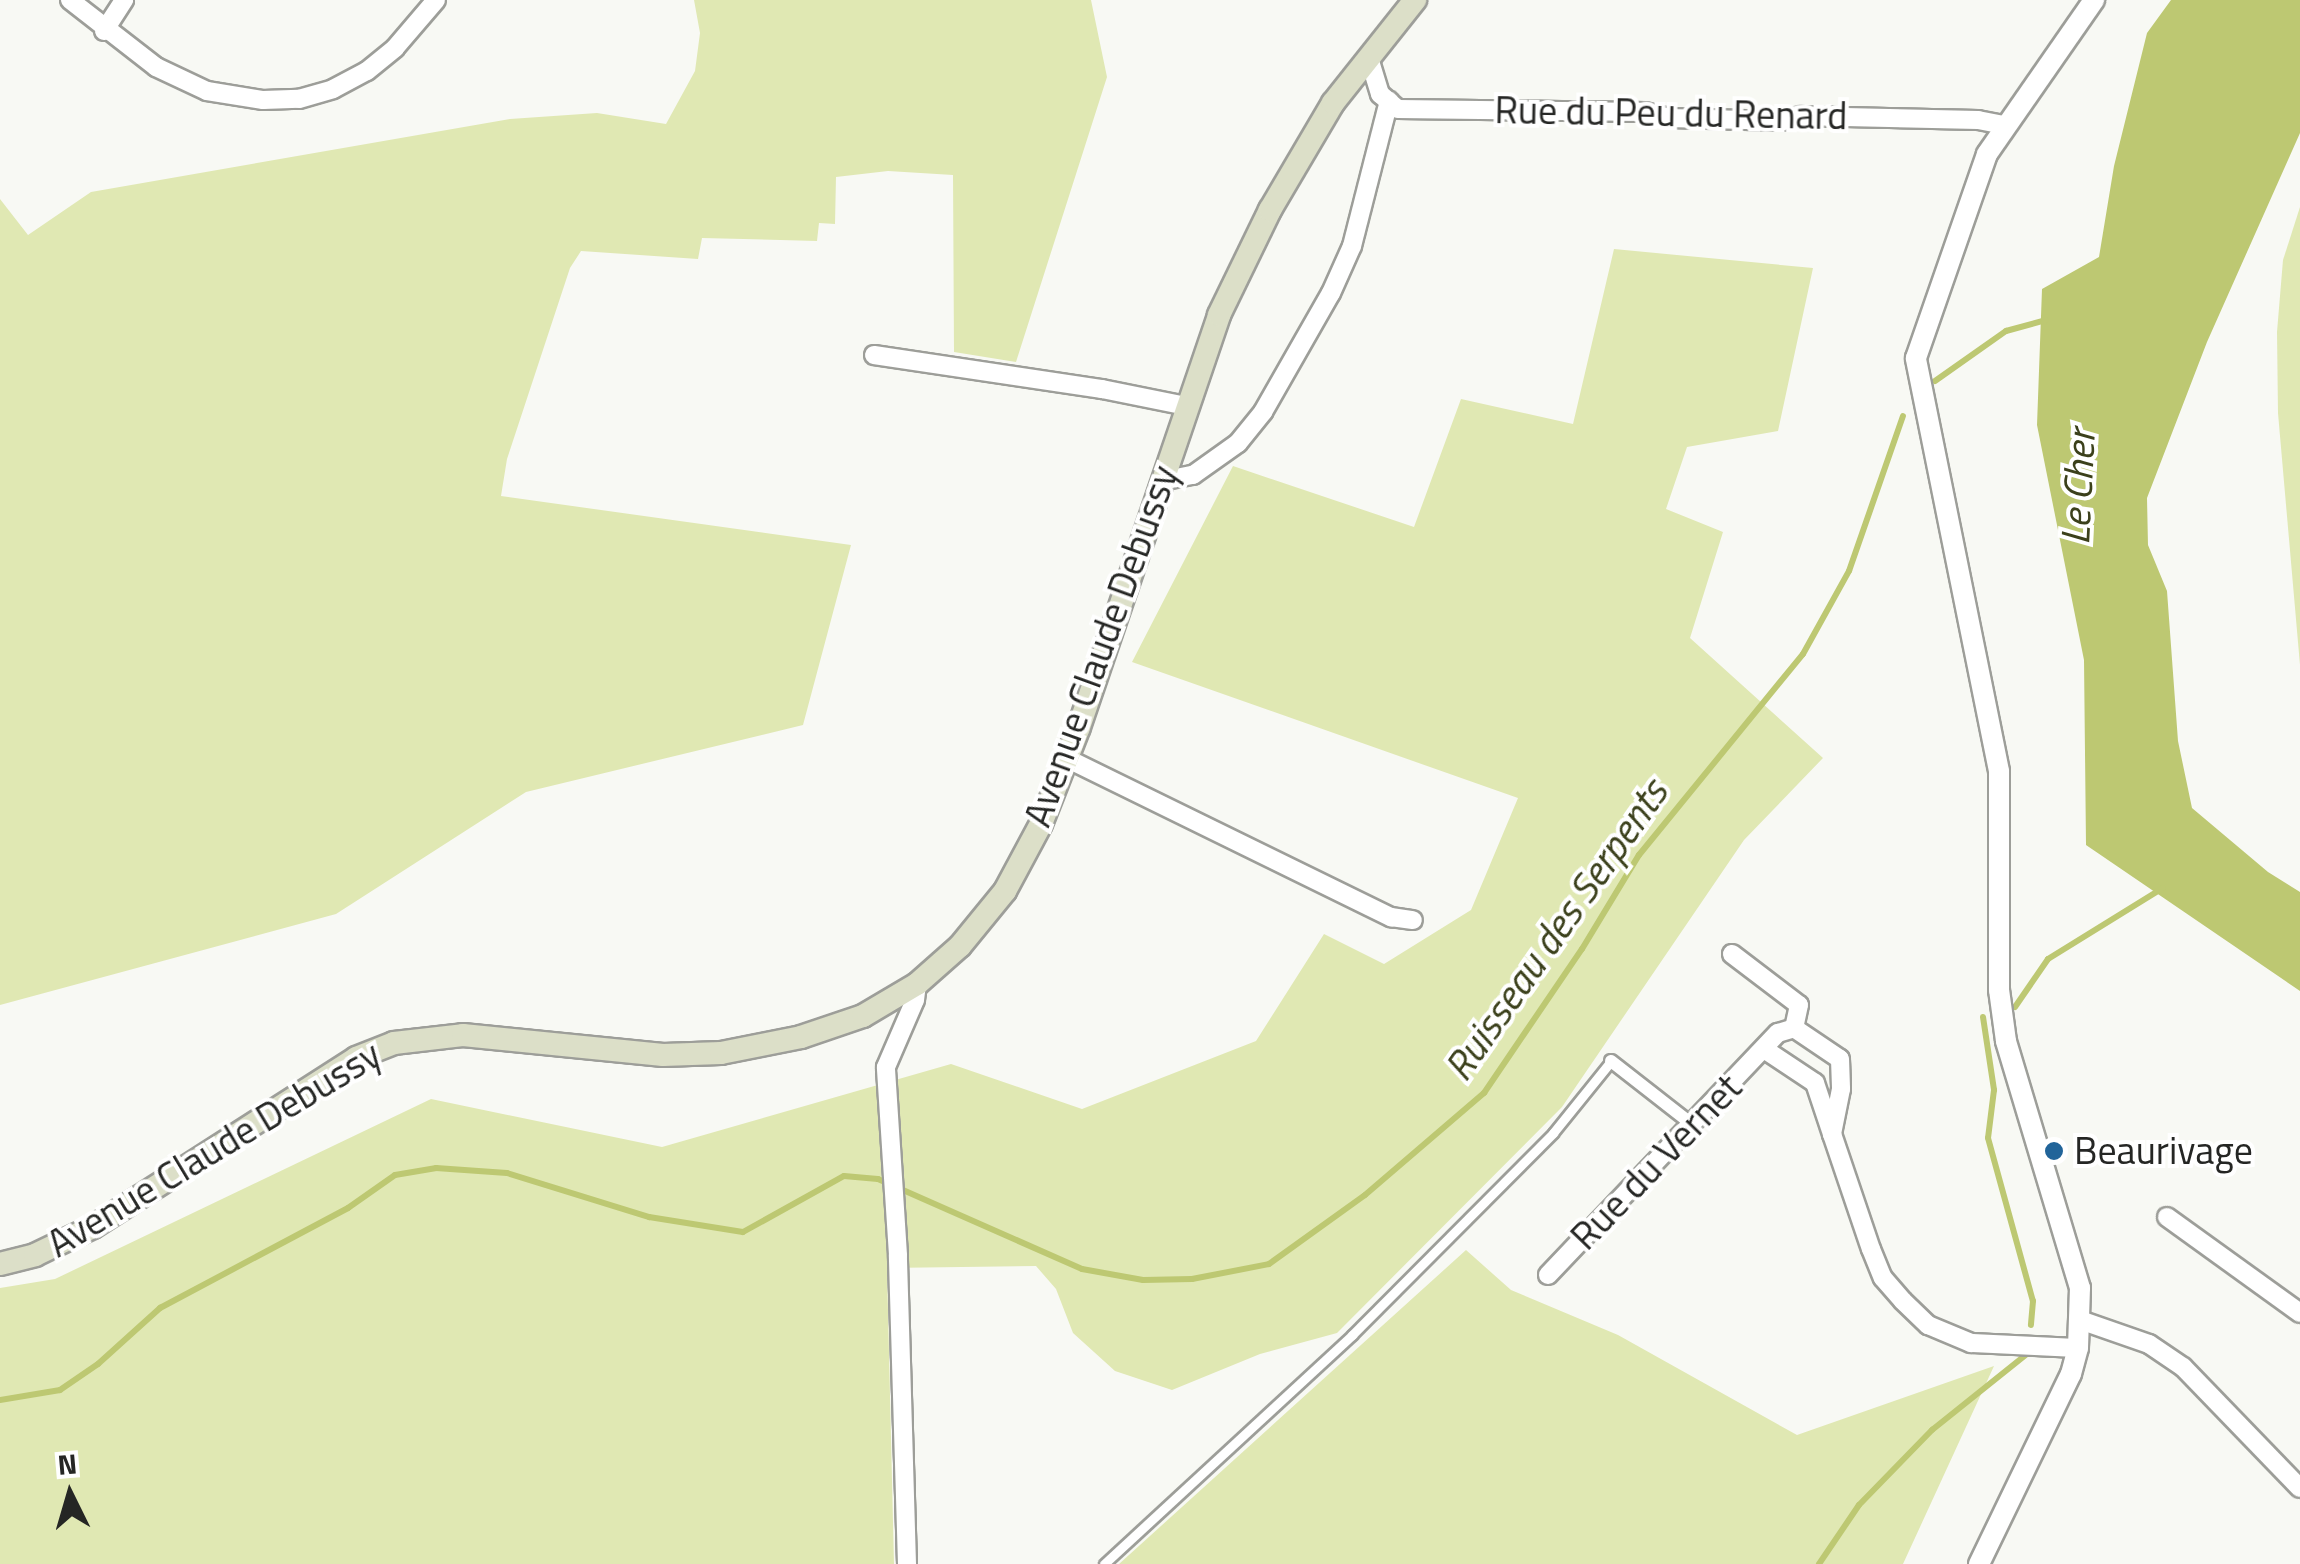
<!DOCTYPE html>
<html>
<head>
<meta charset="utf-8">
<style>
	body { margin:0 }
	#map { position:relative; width:2300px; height:1564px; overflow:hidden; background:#f8f9f4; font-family:"Titillium Web",sans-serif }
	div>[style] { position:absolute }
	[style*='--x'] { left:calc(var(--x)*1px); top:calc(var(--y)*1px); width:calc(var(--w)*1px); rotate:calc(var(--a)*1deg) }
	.green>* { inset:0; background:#e0e8b3 }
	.water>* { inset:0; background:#bdc872 }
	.stream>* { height:6px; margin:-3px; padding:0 3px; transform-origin:3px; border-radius:3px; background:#bdc872 }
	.roads { filter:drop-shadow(2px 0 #9d9e99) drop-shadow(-2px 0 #9d9e99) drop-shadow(0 2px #9d9e99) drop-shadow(0 -2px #9d9e99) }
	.service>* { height:9px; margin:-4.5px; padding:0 4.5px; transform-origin:4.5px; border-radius:4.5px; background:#fff }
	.pedestrian>* { height:12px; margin:-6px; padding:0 6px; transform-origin:6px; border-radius:6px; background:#fff }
	.minor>* { height:18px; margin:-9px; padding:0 9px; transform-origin:9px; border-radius:9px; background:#fff }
	.tertiary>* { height:20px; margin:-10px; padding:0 10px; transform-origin:10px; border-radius:10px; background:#fff }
	.secondary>* { height:22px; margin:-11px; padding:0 11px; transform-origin:11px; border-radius:11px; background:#dcdfc8 }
	.dots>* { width:28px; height:28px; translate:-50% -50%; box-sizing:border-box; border:5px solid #fff; border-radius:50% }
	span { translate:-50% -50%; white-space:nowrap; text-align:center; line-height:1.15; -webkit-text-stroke:8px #fff; paint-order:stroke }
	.street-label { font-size:38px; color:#252624 }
	.poi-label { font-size:38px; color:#252624 }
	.left { translate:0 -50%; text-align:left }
	.water-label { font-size:40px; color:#3b401b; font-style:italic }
	.north { position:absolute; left:20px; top:1444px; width:100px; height:100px; -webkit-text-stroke:8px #fff; paint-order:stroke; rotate:355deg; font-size:28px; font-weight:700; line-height:40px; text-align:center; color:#252624 }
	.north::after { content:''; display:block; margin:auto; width:35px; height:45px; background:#252624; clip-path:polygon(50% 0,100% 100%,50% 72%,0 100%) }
</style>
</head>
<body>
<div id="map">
	<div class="green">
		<i style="clip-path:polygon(694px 0,1091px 0,1107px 77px,1016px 362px,954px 352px,953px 175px,888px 171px,836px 177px,835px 224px,819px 223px,817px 241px,702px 238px,698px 259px,581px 251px,570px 268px,507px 459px,501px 496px,851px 545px,803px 725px,526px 792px,336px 914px,0 1005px,0 199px,28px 235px,91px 192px,510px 119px,597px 113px,666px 124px,695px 71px,700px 33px)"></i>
		<i style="clip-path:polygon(2300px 207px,2300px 665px,2278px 413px,2277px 332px,2283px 260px)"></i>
		<i style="clip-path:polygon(1614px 249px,1813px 268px,1778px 431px,1687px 447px,1666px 509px,1723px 532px,1690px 638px,1823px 758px,1744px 840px,1562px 1107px,1337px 1333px,1260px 1354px,1172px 1390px,1115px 1371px,1073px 1333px,1056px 1289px,1036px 1266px,887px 1268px,894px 1564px,0 1564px,0 1288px,55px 1279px,431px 1099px,662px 1147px,951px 1064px,1082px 1109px,1256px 1041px,1324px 934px,1384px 964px,1471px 910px,1518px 798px,1132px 662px,1233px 466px,1414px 527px,1461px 399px,1573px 424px)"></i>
		<i style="clip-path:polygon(1466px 1250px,1511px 1290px,1618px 1335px,1797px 1435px,1994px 1366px,1903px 1564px,1119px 1564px)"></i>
	</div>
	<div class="water">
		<i style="clip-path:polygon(2171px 0,2300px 0,2300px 133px,2207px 342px,2147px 498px,2148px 545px,2167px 591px,2178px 741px,2192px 808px,2268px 872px,2300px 892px,2300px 991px,2086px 845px,2084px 660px,2037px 425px,2042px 289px,2099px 257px,2114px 166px,2147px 33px)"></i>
	</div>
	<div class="stream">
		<i style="--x:1935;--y:381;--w:87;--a:-35.2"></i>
		<i style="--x:2006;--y:331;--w:41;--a:-15.4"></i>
		<i style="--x:2015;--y:1007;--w:58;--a:-55.5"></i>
		<i style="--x:2048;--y:959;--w:135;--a:-31.7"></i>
		<i style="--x:1983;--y:1017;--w:74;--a:81.4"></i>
		<i style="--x:1994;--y:1090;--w:48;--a:97.1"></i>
		<i style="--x:1988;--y:1138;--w:169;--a:74.6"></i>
		<i style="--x:2033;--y:1301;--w:24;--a:95"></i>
		<i style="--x:0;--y:1400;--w:61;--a:-9.5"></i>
		<i style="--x:60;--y:1390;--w:46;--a:-34.4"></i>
		<i style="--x:98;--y:1364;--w:84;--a:-42.1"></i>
		<i style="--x:160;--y:1308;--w:213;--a:-28"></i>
		<i style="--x:348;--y:1208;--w:57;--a:-35.1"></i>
		<i style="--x:395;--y:1175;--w:42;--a:-9.7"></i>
		<i style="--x:436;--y:1168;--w:71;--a:4"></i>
		<i style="--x:507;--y:1173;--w:149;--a:17.2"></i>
		<i style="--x:649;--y:1217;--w:95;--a:9.1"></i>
		<i style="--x:743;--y:1232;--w:115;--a:-29"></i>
		<i style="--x:844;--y:1176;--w:34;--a:5"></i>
		<i style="--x:878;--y:1179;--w:223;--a:23.8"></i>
		<i style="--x:1082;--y:1269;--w:62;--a:10.2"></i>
		<i style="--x:1143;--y:1280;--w:49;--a:-1.2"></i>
		<i style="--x:1192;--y:1279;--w:78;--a:-11"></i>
		<i style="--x:1269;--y:1264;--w:118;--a:-35.7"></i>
		<i style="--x:1365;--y:1195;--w:157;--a:-40.6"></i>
		<i style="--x:1484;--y:1093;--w:174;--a:-55.8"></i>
		<i style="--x:1582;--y:949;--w:110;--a:-58.8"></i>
		<i style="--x:1639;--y:855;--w:259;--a:-50.8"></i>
		<i style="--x:1803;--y:654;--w:95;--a:-61"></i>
		<i style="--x:1849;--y:571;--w:164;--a:-70.8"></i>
		<i style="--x:1819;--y:1564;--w:71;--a:-55.9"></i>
		<i style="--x:1859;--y:1505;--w:105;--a:-45.8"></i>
		<i style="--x:1932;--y:1430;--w:122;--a:-38.7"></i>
	</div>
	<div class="roads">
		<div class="service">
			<i style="--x:1104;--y:1564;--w:338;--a:-42.7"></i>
			<i style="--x:1352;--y:1335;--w:285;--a:-45.1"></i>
			<i style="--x:1553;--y:1133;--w:92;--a:-51.1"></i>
		</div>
		<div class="pedestrian">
			<i style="--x:1611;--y:1061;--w:104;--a:38"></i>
		</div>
		<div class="minor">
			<i style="--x:70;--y:0;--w:109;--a:37.9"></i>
			<i style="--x:156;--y:67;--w:56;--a:25.2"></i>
			<i style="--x:207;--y:91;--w:57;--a:9.1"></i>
			<i style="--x:263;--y:100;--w:36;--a:-2"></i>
			<i style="--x:299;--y:99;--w:35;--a:-16"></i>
			<i style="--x:333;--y:89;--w:38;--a:-28"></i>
			<i style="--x:367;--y:71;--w:36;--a:-39"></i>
			<i style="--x:395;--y:48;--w:63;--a:-49.5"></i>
			<i style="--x:104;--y:31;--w:37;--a:-57"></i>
			<i style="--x:1369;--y:58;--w:38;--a:73"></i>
			<i style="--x:1380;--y:94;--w:23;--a:40"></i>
			<i style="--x:1398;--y:109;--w:247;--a:0.7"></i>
			<i style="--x:1645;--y:112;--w:25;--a:14"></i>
			<i style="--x:1669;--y:118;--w:114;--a:1.5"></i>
			<i style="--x:1783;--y:121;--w:19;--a:-16"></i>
			<i style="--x:1801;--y:116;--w:177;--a:1.3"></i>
			<i style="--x:1978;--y:120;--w:25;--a:11"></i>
			<i style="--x:874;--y:355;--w:231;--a:8.5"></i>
			<i style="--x:1102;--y:389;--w:86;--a:11.4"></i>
			<i style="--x:1161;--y:481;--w:33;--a:-11"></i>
			<i style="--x:1193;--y:475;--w:55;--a:-35.4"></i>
			<i style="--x:1238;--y:443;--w:40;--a:-51"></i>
			<i style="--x:1263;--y:412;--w:137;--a:-60.3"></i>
			<i style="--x:1331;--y:293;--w:51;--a:-65.9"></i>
			<i style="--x:1352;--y:246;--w:150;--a:-75.7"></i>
			<i style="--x:1068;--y:759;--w:360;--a:26.1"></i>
			<i style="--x:1391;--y:917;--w:22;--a:8"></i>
			<i style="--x:1732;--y:954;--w:84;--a:37.3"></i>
			<i style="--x:1799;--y:1005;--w:24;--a:102"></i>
			<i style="--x:1794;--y:1028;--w:55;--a:34"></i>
			<i style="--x:1840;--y:1059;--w:30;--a:88"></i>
			<i style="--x:1841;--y:1089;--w:46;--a:101.3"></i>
			<i style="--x:1832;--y:1134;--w:121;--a:71.3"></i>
			<i style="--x:1871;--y:1249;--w:31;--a:68"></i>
			<i style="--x:1883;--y:1278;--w:30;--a:49"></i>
			<i style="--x:1903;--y:1301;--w:35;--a:44"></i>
			<i style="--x:1928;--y:1325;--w:47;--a:22.7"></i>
			<i style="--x:1971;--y:1343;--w:107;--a:2.7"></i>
			<i style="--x:1764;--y:1049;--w:61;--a:33.7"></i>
			<i style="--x:1815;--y:1083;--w:54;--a:71.6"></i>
			<i style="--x:2167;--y:1217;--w:164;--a:35.8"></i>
			<i style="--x:1548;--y:1275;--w:334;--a:-46.5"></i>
			<i style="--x:1778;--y:1033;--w:17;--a:-17"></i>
			<i style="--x:2080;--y:1320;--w:73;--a:19.2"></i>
			<i style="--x:2149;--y:1344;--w:41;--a:34.1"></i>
			<i style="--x:2183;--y:1367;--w:168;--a:46"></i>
			<i style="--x:907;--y:1564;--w:309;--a:-91.7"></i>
			<i style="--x:898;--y:1255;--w:188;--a:-93.7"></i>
			<i style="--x:886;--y:1067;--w:73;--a:-66.6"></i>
			<i style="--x:915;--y:1000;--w:16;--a:-83"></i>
		</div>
		<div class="tertiary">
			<i style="--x:1979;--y:1564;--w:211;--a:-64.2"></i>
			<i style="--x:2071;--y:1374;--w:27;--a:-75"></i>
			<i style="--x:2078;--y:1348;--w:60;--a:-88.1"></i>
			<i style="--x:2080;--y:1288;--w:258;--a:-106.7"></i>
			<i style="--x:2006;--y:1041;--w:51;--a:-97.8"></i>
			<i style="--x:1999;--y:990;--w:219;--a:-90"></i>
			<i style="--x:1999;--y:771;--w:421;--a:-101.4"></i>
			<i style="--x:1916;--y:358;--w:216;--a:-70.8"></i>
			<i style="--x:1987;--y:154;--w:188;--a:-55.2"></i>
		</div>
		<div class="secondary">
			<i style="--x:0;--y:1264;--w:36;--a:-14"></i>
			<i style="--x:35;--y:1255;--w:64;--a:-25.8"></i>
			<i style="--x:93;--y:1227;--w:313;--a:-32.7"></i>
			<i style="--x:356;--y:1058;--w:41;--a:-21.5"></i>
			<i style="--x:394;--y:1043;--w:69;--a:-6.6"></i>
			<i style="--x:463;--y:1035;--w:201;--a:5.7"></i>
			<i style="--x:663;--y:1055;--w:58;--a:-2"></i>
			<i style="--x:721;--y:1053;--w:82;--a:-11.3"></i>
			<i style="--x:801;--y:1037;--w:65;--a:-18.7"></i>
			<i style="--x:863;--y:1016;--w:63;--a:-30.7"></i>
			<i style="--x:917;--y:984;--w:57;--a:-41.5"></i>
			<i style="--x:960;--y:946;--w:71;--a:-50.7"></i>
			<i style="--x:1005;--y:891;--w:76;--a:-61.8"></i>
			<i style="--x:1041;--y:824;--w:104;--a:-68.6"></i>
			<i style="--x:1079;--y:727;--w:435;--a:-71.2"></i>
			<i style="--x:1219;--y:315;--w:117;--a:-64.1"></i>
			<i style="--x:1270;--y:210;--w:124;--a:-59.5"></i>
			<i style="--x:1333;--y:103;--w:132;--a:-51.5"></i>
		</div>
	</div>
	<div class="dots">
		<i style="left:2054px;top:1151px;background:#216499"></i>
	</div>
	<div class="street-label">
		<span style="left:1671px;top:113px;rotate:1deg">Rue du Peu du Renard</span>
		<span style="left:1101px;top:646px;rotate:-70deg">Avenue Claude Debussy</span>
		<span style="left:214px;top:1149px;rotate:-31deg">Avenue Claude Debussy</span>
		<span style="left:1656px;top:1162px;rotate:-46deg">Rue du Vernet</span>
	</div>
	<div class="poi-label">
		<span class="left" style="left:2074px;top:1151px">Beaurivage</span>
	</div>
	<div class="water-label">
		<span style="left:2078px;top:487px;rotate:-87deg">Le Cher</span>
		<span style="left:1556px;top:930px;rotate:-55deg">Ruisseau des Serpents</span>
	</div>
	<div class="north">N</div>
</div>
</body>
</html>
